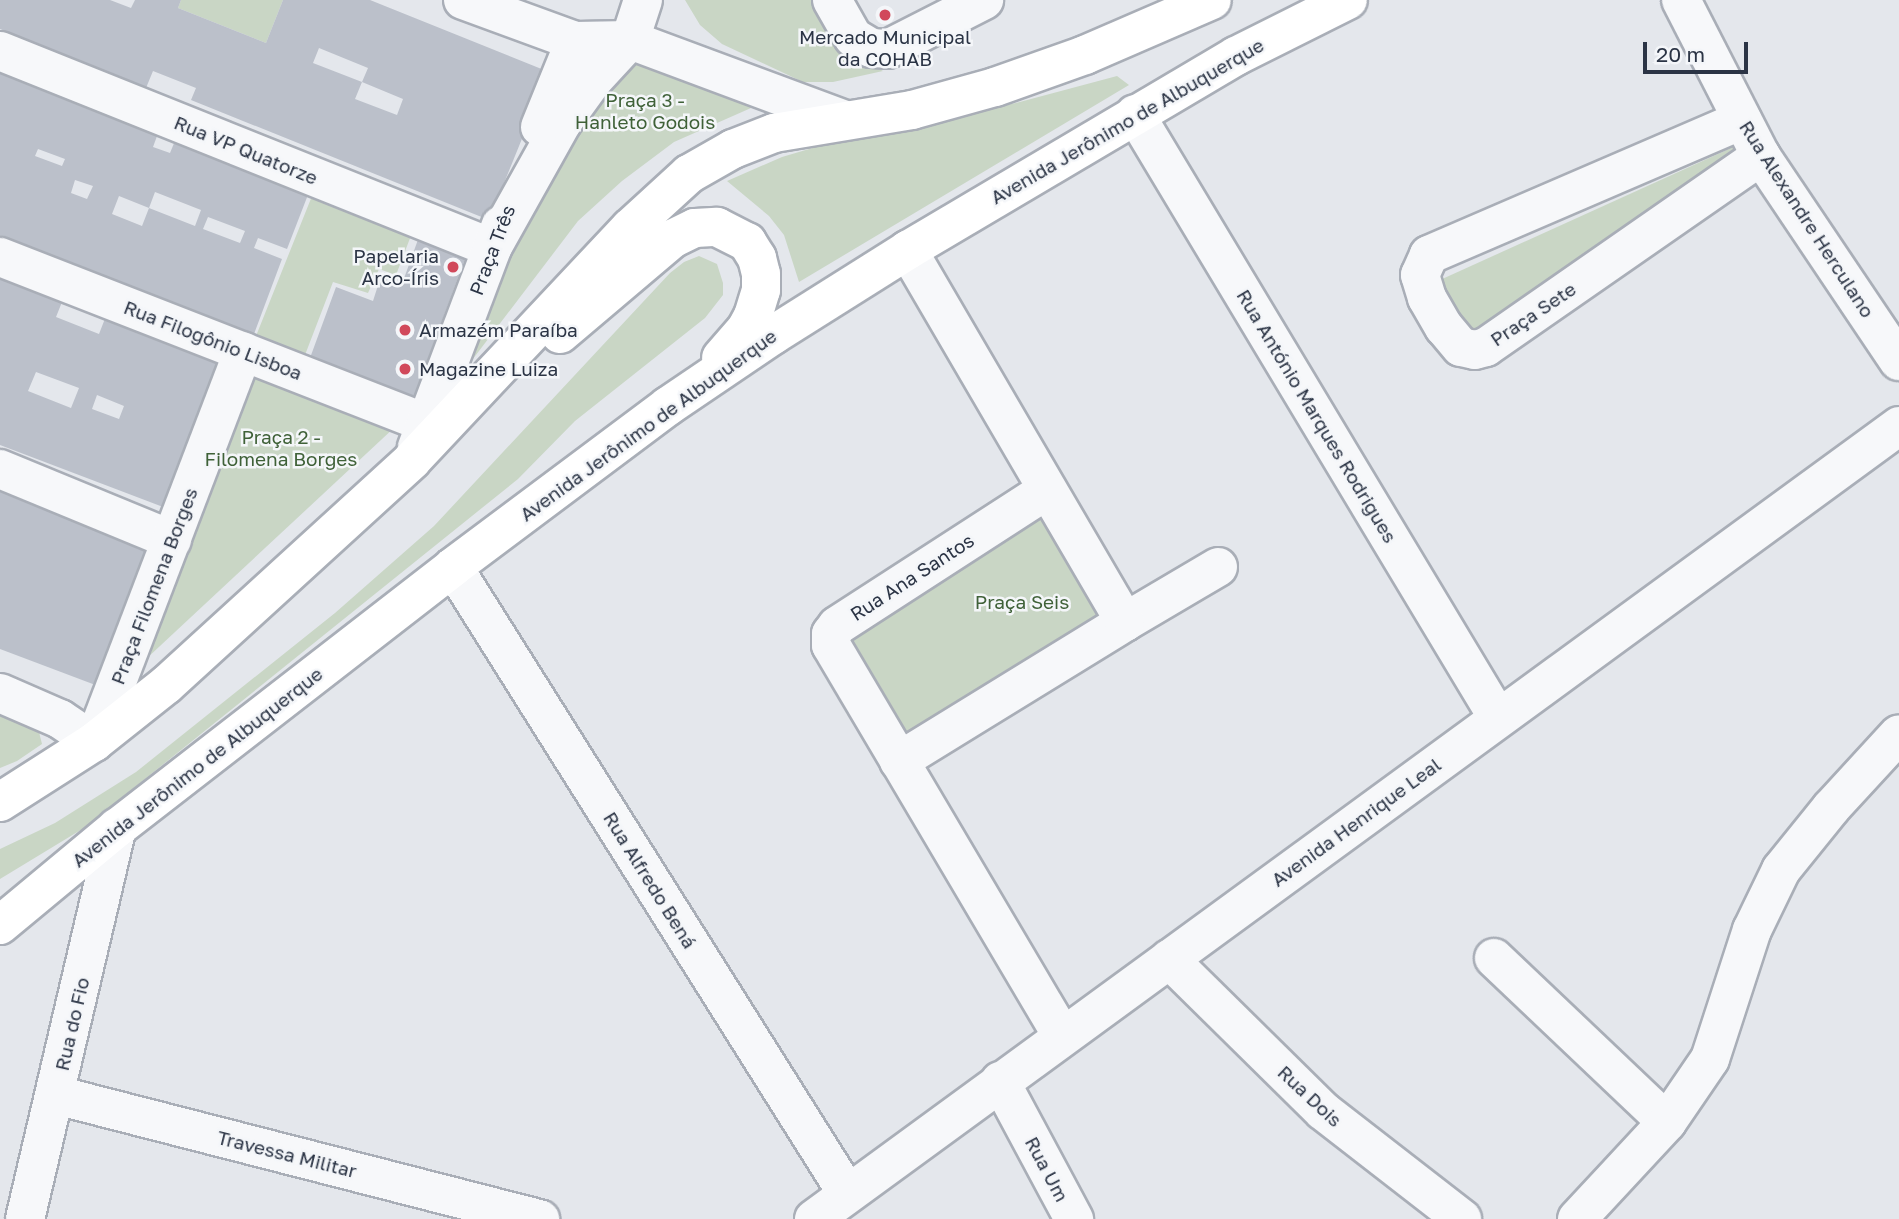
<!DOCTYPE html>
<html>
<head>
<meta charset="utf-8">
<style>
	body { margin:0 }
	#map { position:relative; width:1899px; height:1219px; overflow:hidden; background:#e4e7ec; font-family:"Golos Text",sans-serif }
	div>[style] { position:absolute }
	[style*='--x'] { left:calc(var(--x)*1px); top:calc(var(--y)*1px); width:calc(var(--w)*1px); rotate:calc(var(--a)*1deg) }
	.green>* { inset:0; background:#c9d6c5; transform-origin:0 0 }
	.building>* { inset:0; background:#bbc0ca }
	.roads { filter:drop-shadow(2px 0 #a9aeb7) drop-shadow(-2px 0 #a9aeb7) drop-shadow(0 2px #a9aeb7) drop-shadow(0 -2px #a9aeb7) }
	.minor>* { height:38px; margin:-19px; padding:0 19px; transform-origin:19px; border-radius:19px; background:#f7f8fa }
	.major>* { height:38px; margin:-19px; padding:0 19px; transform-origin:19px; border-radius:19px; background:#fff }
	.dots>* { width:19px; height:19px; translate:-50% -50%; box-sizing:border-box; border:4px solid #f4f6f9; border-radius:50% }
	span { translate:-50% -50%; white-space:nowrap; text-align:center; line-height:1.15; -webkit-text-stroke:5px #f4f6f9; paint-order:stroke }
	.poi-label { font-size:19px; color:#2b3445 }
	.right { translate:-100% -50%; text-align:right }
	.left { translate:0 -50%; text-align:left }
	.park-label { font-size:19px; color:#3f6138 }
	.street-label { font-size:19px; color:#2b3445 }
	.scale { position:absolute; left:1643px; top:42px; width:105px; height:32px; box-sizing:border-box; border:4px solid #2b3445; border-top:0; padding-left:9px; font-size:21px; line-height:24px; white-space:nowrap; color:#2b3445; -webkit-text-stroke:5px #f4f6f9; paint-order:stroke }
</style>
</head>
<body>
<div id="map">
	<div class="green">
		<i style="clip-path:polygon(181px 0,283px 0,266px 43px,178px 8px)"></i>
		<i style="clip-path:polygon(685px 0,817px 0,862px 60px,883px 71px,833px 82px,803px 82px,722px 44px,700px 25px)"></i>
		<i style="clip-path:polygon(636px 61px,741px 95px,751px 108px,674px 142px,622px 181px,578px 221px,463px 372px,520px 227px,569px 132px)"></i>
		<i style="clip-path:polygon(1117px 76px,1129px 85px,799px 282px,784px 235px,769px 216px,727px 181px,782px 157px,860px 134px,1016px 103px)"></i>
		<i style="clip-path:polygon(1740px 144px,1475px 339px,1440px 280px)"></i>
		<i style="clip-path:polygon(314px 191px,412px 233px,396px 275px,379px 269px,368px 293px,333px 282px,305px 355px,256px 336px)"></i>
		<i style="clip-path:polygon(699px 256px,717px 264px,723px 283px,723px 295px,705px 318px,575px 421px,518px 479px,84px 828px,0 879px,0 849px,55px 823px,136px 772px,335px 613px,434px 526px,670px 273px,684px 262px)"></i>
		<i style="clip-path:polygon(246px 368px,396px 426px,131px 673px)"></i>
		<i style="left:1044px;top:516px;width:123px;height:239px;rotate:59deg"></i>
		<i style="clip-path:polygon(0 701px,38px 728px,42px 744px,17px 761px,0 768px)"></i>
	</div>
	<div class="building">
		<i style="clip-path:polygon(evenodd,0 0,110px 0,131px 8px,135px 0,181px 0,178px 8px,266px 43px,283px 0,370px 0,549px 72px,489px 220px,191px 100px,196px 88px,153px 71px,146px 88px,0 29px,0 0,319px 48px,368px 68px,362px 82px,313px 63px,319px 48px,0 0,362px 82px,403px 99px,397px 115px,355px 99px,362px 82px)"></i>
		<i style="clip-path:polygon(evenodd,0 67px,160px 128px,153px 147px,170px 153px,177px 136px,311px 187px,287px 249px,258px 238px,254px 248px,282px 259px,254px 334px,0 237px,0 67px,38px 149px,65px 159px,62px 166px,35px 156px,38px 149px,0 67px,75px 180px,93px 186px,87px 199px,71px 193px,75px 180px,0 67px,155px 192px,201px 210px,195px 226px,149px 208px,142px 226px,112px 214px,119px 196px,149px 208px,155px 192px,0 67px,208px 217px,245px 231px,240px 243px,203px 229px,208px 217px)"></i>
		<i style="clip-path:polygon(420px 234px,468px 251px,414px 396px,310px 358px,336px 287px,373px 301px,381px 276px,402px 284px)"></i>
		<i style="clip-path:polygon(evenodd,0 273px,64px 297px,56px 317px,99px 334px,106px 316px,227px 362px,171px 510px,0 445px,0 273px,36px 372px,79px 388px,71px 408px,28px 391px,36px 372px,0 273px,97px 395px,124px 406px,119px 419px,92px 409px,97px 395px)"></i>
		<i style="clip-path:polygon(0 482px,161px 544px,106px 689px,0 649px)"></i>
	</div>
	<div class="roads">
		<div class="minor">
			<i style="--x:463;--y:0;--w:119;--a:20.1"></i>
			<i style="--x:575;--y:41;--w:55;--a:-1"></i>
			<i style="--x:630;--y:40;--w:229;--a:20.4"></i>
			<i style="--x:832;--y:0;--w:43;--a:60.4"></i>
			<i style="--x:853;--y:37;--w:21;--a:31"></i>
			<i style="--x:871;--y:48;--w:17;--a:3"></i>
			<i style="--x:888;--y:49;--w:108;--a:-27"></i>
			<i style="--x:1681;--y:0;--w:175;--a:62.9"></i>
			<i style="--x:1761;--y:156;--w:247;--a:56.1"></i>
			<i style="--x:0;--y:51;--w:530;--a:21.82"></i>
			<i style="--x:492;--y:248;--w:143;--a:-60.8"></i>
			<i style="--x:562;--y:123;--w:53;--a:-54.2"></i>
			<i style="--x:593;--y:80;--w:54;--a:-47.2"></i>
			<i style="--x:630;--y:40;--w:42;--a:-72"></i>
			<i style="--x:1135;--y:114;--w:705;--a:58.99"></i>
			<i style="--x:1742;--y:120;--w:341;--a:156.7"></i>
			<i style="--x:1429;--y:255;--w:22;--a:114"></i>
			<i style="--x:1420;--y:275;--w:24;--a:73"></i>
			<i style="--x:1427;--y:298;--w:34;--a:60"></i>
			<i style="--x:1444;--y:327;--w:26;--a:50"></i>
			<i style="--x:1461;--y:347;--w:14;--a:12"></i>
			<i style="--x:1475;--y:350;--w:11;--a:-15"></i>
			<i style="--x:1486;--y:347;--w:335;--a:-34.8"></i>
			<i style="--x:540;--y:127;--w:93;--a:-67.9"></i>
			<i style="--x:0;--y:257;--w:457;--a:21.3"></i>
			<i style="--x:417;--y:447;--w:237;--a:-69.3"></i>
			<i style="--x:0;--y:469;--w:186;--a:22.4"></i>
			<i style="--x:1047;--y:490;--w:250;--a:147.1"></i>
			<i style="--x:837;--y:626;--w:10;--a:127"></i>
			<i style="--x:831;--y:634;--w:11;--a:90"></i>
			<i style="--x:831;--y:645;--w:454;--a:59.4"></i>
			<i style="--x:453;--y:567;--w:740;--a:57.81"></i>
			<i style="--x:1125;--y:622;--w:108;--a:-30.6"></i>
			<i style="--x:0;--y:693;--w:65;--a:23.4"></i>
			<i style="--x:60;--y:719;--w:41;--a:34.1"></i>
			<i style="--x:94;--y:742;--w:418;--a:-69.1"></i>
			<i style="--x:899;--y:761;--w:265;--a:-31.6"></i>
			<i style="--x:1125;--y:622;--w:431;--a:-120.3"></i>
			<i style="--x:1494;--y:958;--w:238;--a:43.5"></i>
			<i style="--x:1169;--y:959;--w:216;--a:44.6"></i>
			<i style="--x:1323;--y:1111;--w:176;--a:37.8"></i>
			<i style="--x:1000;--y:1081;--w:157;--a:61.8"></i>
			<i style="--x:56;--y:1095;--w:500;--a:14.4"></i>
			<i style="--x:25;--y:1219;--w:402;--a:-76.8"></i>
			<i style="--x:814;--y:1219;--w:1344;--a:-36.16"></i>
			<i style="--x:1577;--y:1219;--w:132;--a:-47.1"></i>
			<i style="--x:1667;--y:1122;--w:76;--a:-55.7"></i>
			<i style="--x:1710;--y:1059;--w:136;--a:-72"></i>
			<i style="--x:1752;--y:930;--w:67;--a:-64.2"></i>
			<i style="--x:1781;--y:870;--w:80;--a:-51.1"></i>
			<i style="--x:1831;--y:808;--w:100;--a:-47.4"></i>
		</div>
		<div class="major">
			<i style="--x:560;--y:334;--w:147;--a:-40.3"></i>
			<i style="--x:672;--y:239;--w:25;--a:-26"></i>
			<i style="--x:695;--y:228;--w:22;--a:-3"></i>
			<i style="--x:717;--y:227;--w:34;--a:27"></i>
			<i style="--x:747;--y:242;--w:19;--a:58"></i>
			<i style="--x:757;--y:258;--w:16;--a:76"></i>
			<i style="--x:761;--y:274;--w:16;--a:90"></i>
			<i style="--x:761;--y:290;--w:27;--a:107"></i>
			<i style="--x:753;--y:316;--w:15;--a:118"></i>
			<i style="--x:746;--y:329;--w:38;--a:131"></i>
			<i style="--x:0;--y:802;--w:112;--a:-32.6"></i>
			<i style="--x:94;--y:742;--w:92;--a:-38.4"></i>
			<i style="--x:166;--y:685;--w:333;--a:-42.4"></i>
			<i style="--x:412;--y:460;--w:318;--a:-46.8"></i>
			<i style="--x:630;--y:228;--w:80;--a:-42.5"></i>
			<i style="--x:689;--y:174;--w:51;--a:-29.6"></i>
			<i style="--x:733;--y:149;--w:44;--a:-21.3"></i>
			<i style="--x:774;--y:133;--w:140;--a:-9.5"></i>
			<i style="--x:912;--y:110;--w:86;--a:-15.5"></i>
			<i style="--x:995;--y:87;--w:96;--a:-19.6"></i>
			<i style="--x:1085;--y:55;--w:138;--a:-23.4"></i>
			<i style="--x:0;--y:925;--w:152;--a:-39.7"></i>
			<i style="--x:117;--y:828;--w:425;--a:-37.8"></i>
			<i style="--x:453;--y:567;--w:269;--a:-36.8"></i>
			<i style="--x:668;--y:406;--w:127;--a:-34.1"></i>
			<i style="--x:773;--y:335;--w:160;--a:-32.2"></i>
			<i style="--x:908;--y:250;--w:381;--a:-30.6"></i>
			<i style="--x:1236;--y:56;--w:125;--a:-26.6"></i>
		</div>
	</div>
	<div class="dots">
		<i style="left:885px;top:15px;background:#d1495b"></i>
		<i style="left:453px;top:267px;background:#d1495b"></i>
		<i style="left:405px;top:330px;background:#d1495b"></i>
		<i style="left:405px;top:369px;background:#d1495b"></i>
	</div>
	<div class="poi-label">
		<span style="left:885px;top:48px">Mercado Municipal<br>da COHAB</span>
		<span class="right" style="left:439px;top:267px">Papelaria<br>Arco-Íris</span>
		<span class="left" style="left:419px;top:330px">Armazém Paraíba</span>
		<span class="left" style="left:419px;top:369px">Magazine Luiza</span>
	</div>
	<div class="park-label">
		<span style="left:645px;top:111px">Praça 3 -<br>Hanleto Godois</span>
		<span style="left:281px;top:448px">Praça 2 -<br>Filomena Borges</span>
		<span style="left:1022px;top:602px">Praça Seis</span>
	</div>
	<div class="street-label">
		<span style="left:1127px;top:121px;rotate:-30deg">Avenida Jerônimo de Albuquerque</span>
		<span style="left:246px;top:150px;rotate:22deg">Rua VP Quatorze</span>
		<span style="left:1807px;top:219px;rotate:57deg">Rua Alexandre Herculano</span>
		<span style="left:492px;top:250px;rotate:-69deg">Praça Três</span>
		<span style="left:1533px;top:314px;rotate:-34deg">Praça Sete</span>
		<span style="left:213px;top:340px;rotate:21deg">Rua Filogônio Lisboa</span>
		<span style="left:1317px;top:416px;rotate:59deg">Rua António Marques Rodrigues</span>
		<span style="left:648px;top:425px;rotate:-36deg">Avenida Jerônimo de Albuquerque</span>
		<span style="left:912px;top:577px;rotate:-33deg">Rua Ana Santos</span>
		<span style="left:154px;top:586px;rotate:-69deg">Praça Filomena Borges</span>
		<span style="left:197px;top:767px;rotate:-38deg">Avenida Jerônimo de Albuquerque</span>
		<span style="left:1356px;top:822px;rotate:-36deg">Avenida Henrique Leal</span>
		<span style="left:650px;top:880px;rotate:58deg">Rua Alfredo Bená</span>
		<span style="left:72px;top:1024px;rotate:-77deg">Rua do Fio</span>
		<span style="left:1310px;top:1096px;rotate:43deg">Rua Dois</span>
		<span style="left:287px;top:1154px;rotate:14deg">Travessa Militar</span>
		<span style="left:1047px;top:1169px;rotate:62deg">Rua Um</span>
	</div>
	<div class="scale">20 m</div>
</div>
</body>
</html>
